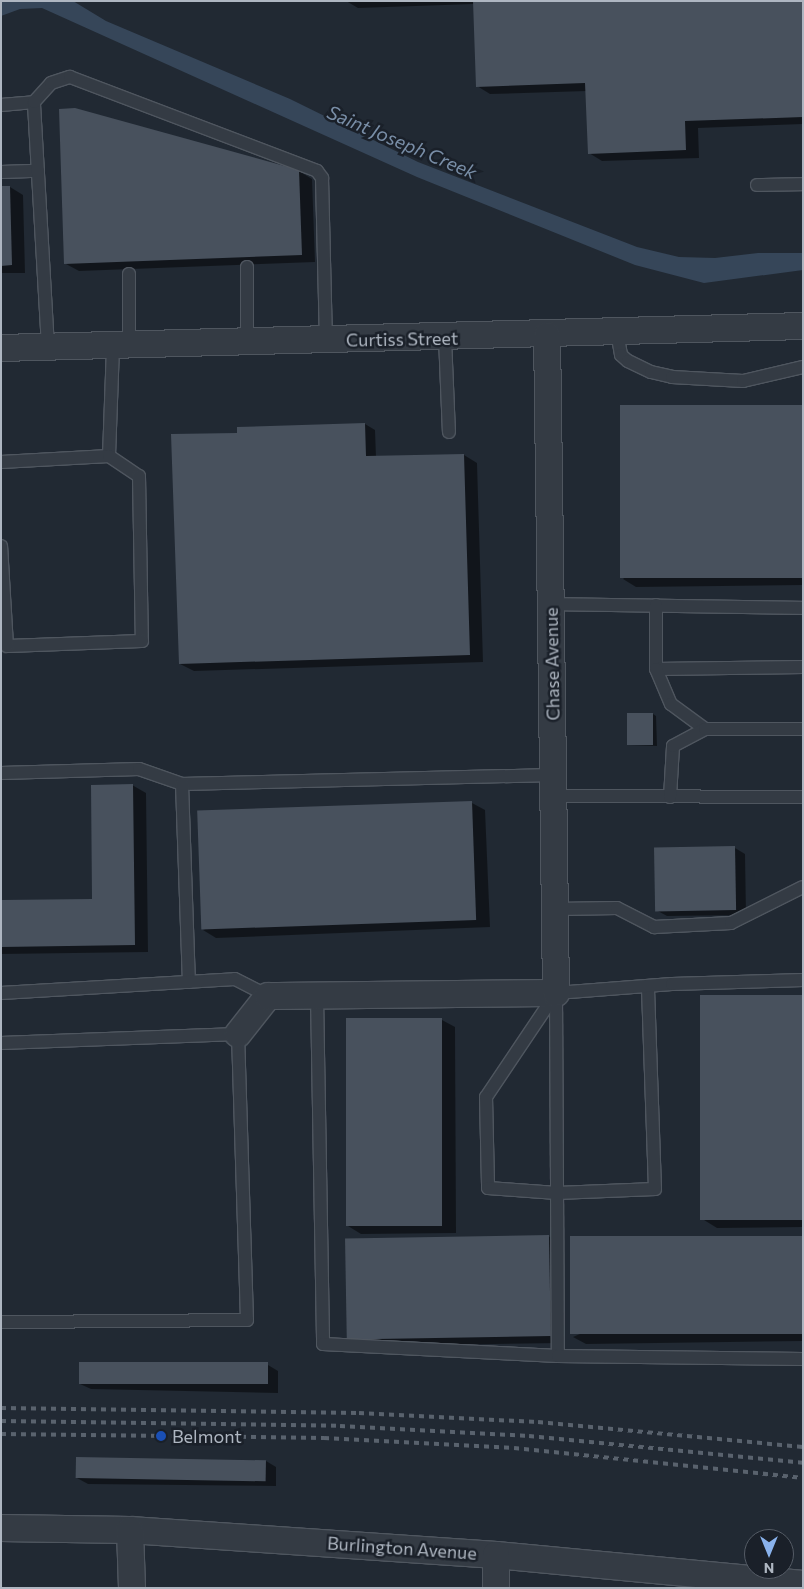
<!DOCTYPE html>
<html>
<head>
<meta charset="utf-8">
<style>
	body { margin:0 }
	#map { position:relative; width:804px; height:1589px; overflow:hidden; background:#212933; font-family:Commissioner,sans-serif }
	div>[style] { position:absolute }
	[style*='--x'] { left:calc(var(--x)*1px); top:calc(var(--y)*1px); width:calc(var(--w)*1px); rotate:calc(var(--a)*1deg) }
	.water>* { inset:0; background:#364659 }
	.shadow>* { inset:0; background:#0007 }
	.building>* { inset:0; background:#48515d; transform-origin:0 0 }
	.roads { filter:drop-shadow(1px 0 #4f565f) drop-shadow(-1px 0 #4f565f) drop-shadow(0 1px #4f565f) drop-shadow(0 -1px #4f565f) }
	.service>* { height:12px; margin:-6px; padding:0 6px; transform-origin:6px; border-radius:6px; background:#343b44 }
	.minor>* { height:26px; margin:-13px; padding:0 13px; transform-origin:13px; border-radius:13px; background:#343b44 }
	.rail>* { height:4px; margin-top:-2px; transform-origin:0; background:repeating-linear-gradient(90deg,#59626d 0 5px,transparent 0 10px) }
	.dots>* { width:14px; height:14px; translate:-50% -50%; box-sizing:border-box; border:2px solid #1a2029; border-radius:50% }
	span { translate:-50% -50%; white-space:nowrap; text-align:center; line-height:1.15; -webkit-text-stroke:5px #1a2029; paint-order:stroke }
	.street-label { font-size:18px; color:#aeb6c1 }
	.poi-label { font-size:18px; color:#aeb6c1 }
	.left { translate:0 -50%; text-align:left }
	.water-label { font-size:19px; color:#798ea7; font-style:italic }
	.frame { position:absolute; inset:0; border:2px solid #aeb6c1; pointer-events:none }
	.north { position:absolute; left:744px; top:1529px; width:50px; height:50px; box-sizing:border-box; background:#1a2029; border:1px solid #555c66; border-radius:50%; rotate:180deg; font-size:14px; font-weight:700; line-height:20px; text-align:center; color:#aeb6c1 }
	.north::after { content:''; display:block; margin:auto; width:18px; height:22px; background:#89b2ec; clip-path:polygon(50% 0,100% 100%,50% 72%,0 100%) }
</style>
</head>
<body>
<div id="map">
	<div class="water">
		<i style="clip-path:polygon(1px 1px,73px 1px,106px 21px,290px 99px,418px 162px,637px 247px,679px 257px,715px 258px,758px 253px,803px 253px,803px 270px,704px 283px,635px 265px,417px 177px,42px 8px,20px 9px,1px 16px)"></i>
	</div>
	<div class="shadow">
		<i style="clip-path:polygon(346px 1px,803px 1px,803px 124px,698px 128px,699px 158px,602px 161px,589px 153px,587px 91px,490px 94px,477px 86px,474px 4px,358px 8px)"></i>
		<i style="clip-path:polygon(299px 171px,312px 179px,315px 262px,79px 271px,66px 264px)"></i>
		<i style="clip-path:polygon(10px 187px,23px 195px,25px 273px,1px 273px,1px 188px)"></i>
		<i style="clip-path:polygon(803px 406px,803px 585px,636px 587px,623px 579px)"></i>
		<i style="clip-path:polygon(365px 424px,375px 430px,376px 457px,464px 455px,477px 463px,483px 662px,194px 671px,180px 664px,238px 434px)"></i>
		<i style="clip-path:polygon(653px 714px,656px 716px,657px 746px,629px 745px)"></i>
		<i style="clip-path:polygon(132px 785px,146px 793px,148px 952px,1px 954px,1px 901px,94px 900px)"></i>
		<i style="clip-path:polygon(472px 803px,485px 810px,490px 927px,216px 938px,203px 930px)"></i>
		<i style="clip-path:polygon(735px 848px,745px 854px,746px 915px,667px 916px,656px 910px)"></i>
		<i style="clip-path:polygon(803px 997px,803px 1227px,717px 1228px,704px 1220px)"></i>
		<i style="clip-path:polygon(347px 1020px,442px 1020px,455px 1027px,456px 1233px,361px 1234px,348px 1226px)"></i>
		<i style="clip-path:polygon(548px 1236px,562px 1244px,563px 1343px,361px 1346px,348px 1338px)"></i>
		<i style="clip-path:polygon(803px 1237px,803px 1341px,586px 1344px,573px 1337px)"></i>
		<i style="clip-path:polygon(268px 1365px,278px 1371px,278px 1393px,91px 1389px,80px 1384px)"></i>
		<i style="clip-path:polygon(266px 1461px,276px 1467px,276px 1486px,88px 1484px,77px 1478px)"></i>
	</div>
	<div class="building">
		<i style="clip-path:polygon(473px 1px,803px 1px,803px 117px,685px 121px,686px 150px,588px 154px,585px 83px,476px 87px)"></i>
		<i style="clip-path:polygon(75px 108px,299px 170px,302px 255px,64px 264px,59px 109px)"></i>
		<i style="clip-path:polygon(1px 186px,10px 186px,12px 265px,1px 266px)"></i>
		<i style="left:803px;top:405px;width:173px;height:183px;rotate:90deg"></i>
		<i style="clip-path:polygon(365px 423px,366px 456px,464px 454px,470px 655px,179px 664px,171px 434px,237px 433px,237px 427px)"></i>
		<i style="left:627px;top:713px;width:26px;height:32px"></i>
		<i style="clip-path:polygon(133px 784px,135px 945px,1px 947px,1px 900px,92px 899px,91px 785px)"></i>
		<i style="left:472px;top:801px;width:119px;height:275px;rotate:88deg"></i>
		<i style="left:735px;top:846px;width:64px;height:81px;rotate:89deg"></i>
		<i style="left:803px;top:995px;width:225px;height:103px;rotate:90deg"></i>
		<i style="left:442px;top:1018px;width:208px;height:96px;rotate:90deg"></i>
		<i style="left:549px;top:1235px;width:101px;height:204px;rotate:89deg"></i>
		<i style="left:803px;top:1236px;width:98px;height:233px;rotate:90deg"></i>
		<i style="left:79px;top:1362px;width:189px;height:22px"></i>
		<i style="left:76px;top:1457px;width:190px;height:21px;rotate:1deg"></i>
	</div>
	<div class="roads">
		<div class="service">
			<i style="--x:1;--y:105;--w:33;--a:-5"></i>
			<i style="--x:1;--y:172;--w:37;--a:-2"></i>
			<i style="--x:757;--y:185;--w:46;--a:-1.2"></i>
			<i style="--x:247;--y:267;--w:75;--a:90"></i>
			<i style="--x:129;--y:274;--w:71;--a:90"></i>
			<i style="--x:617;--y:332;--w:23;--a:80"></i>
			<i style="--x:621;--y:355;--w:9;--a:41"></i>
			<i style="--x:628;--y:361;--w:25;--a:26"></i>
			<i style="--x:651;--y:372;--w:22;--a:13"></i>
			<i style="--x:672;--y:377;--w:71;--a:3.2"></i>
			<i style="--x:743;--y:381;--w:62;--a:-13.1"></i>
			<i style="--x:445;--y:338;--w:94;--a:87.6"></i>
			<i style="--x:48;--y:347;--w:245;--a:-93.3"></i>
			<i style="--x:34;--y:102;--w:25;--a:-48"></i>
			<i style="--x:51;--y:83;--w:20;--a:-18"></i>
			<i style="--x:70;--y:77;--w:264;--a:20.8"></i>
			<i style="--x:317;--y:171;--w:9;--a:54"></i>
			<i style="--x:322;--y:178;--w:163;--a:88.6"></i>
			<i style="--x:109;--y:456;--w:111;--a:-87.9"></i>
			<i style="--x:1;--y:462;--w:108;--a:-3.2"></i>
			<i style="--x:109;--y:456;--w:36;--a:34"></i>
			<i style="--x:139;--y:476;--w:165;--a:89"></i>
			<i style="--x:142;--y:641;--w:135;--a:177.9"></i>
			<i style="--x:7;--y:646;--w:100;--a:-93.4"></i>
			<i style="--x:551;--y:604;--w:252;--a:0.9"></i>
			<i style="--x:656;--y:605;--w:64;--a:90"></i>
			<i style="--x:656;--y:669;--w:147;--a:-0.8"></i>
			<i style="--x:656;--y:669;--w:38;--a:67"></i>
			<i style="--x:671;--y:704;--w:42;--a:36.3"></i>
			<i style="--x:1;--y:773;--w:138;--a:-1.7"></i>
			<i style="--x:139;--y:769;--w:46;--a:19.2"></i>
			<i style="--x:182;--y:784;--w:371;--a:-1.4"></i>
			<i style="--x:182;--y:784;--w:198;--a:88"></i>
			<i style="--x:554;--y:796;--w:249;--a:0.2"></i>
			<i style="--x:670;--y:797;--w:51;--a:-86.6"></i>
			<i style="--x:673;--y:746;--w:36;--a:-28"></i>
			<i style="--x:705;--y:729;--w:98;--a:0"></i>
			<i style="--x:555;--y:909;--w:62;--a:-0.9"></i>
			<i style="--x:617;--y:908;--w:42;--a:27.2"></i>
			<i style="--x:654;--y:927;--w:77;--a:-3"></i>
			<i style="--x:731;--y:923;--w:80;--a:-26.6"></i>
			<i style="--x:1;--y:993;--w:234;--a:-3.4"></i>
			<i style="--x:235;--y:979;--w:37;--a:27"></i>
			<i style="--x:556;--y:993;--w:125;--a:123.9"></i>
			<i style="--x:486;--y:1097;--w:91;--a:88.7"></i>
			<i style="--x:488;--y:1188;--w:69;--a:4.1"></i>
			<i style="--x:557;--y:1193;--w:98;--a:-2.3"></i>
			<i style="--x:655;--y:1189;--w:203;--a:-92"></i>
			<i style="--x:556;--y:993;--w:363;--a:89.7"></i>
			<i style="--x:556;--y:993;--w:116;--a:-4.4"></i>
			<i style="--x:672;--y:984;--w:131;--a:-1.7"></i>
			<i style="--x:317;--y:995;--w:349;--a:89"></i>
			<i style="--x:323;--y:1344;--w:235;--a:2.9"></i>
			<i style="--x:558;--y:1356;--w:245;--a:0.7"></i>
			<i style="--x:1;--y:1043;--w:237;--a:-2.2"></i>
			<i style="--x:238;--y:1034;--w:286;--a:88.2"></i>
			<i style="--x:247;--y:1320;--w:246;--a:179.5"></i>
		</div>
		<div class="minor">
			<i style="--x:1;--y:348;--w:802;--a:-1.57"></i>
			<i style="--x:238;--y:1034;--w:48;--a:-51.7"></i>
			<i style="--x:268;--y:996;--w:288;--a:-0.6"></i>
			<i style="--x:556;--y:993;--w:658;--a:-90.78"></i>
			<i style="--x:1;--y:1528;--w:129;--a:0.9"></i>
			<i style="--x:130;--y:1530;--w:367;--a:3.9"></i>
			<i style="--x:496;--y:1555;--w:308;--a:5.4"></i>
			<i style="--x:130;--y:1530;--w:58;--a:88"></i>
			<i style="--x:496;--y:1555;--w:33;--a:90"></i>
		</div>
	</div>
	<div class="rail">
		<i style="--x:1;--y:1408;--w:358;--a:0.8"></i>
		<i style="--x:359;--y:1413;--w:179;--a:2.9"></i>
		<i style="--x:538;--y:1422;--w:266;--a:5.4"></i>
		<i style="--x:1;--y:1421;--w:339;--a:0.8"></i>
		<i style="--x:340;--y:1426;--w:189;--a:3"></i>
		<i style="--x:529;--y:1436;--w:275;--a:5.6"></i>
		<i style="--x:1;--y:1434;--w:323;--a:0.7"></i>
		<i style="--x:324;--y:1438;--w:190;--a:3"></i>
		<i style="--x:514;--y:1448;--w:291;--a:5.9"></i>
	</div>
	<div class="dots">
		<i style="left:161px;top:1436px;background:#1a4fb4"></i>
	</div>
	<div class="street-label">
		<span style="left:402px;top:339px;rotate:-1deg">Curtiss Street</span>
		<span style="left:552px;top:664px;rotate:-91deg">Chase Avenue</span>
		<span style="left:402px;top:1548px;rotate:4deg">Burlington Avenue</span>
	</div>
	<div class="poi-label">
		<span class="left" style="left:172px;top:1436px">Belmont</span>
	</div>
	<div class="water-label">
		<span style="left:402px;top:142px;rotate:23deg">Saint Joseph Creek</span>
	</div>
	<div class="frame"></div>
	<div class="north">N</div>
</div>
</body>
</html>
